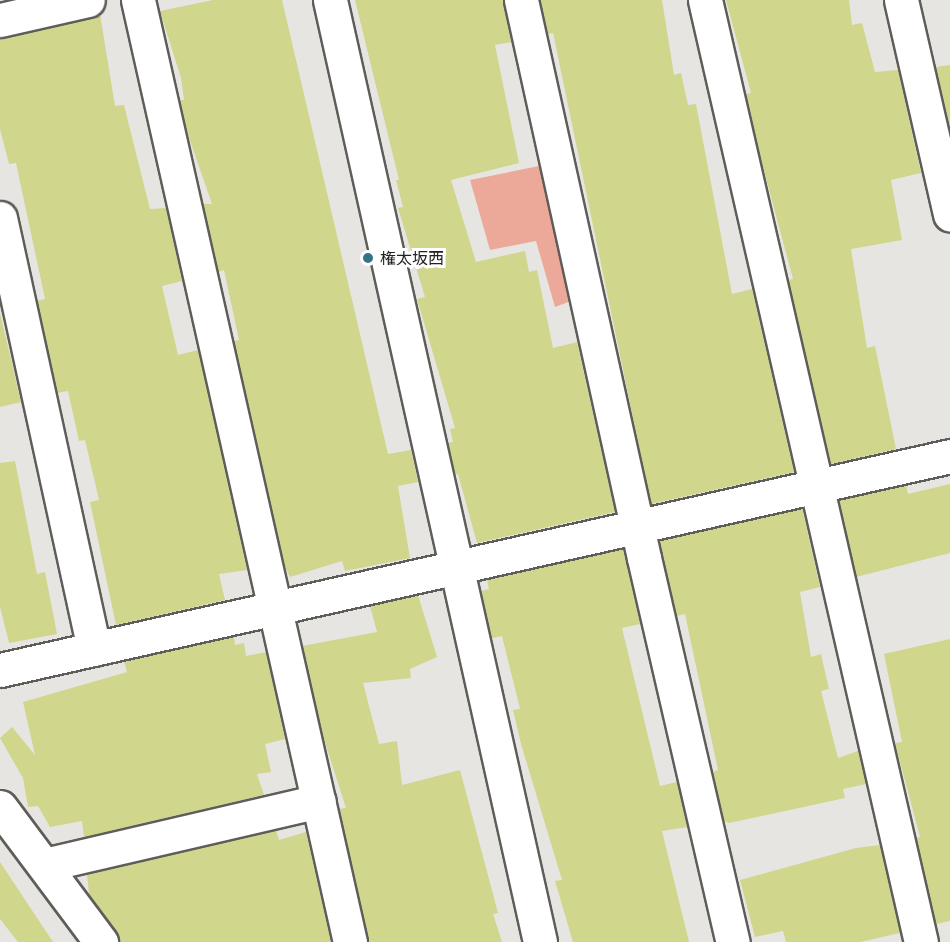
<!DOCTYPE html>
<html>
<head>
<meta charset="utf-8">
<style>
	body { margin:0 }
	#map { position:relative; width:950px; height:942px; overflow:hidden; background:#e7e5e1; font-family:"IBM Plex Sans","Noto Sans JP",sans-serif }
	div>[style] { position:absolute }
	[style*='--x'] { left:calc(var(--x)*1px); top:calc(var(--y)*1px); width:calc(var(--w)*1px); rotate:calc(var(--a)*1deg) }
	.green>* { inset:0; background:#eca99a }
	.building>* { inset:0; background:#d0d68c }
	.roads { filter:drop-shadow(2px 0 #5e5d59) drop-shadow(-2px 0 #5e5d59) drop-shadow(0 2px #5e5d59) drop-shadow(0 -2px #5e5d59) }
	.minor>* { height:33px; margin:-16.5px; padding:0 16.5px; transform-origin:16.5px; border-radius:16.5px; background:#fff }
	.dots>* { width:16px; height:16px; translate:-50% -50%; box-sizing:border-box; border:3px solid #fff; border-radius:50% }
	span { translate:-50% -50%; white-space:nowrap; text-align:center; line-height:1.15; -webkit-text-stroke:6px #fff; paint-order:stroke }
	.poi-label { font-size:16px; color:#232221 }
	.left { translate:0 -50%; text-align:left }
</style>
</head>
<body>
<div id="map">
	<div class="green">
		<i style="clip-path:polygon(539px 166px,571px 301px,555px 307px,536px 241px,490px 250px,470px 180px)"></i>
	</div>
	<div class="building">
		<i style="clip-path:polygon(213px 0,282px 0,388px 454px,411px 450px,418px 482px,398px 486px,410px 558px,345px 571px,342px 561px,290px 577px,284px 565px,234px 341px,239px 340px,224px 270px,218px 272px,203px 204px,212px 204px,186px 129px,180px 100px,184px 100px,181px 78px,160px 11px)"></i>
		<i style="clip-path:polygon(355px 0,503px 0,511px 42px,495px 45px,519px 163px,451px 180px,476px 262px,525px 251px,529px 272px,537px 270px,553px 348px,577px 342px,615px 512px,477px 543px,458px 474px,455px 474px,448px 443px,453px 442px,450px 429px,455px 428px,417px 299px,425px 297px,398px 208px,403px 207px,396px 180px,399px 180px)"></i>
		<i style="clip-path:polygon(540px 0,662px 0,674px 75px,681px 73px,688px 105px,696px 104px,732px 294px,752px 289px,794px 472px,651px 504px,553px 33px,548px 34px)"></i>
		<i style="clip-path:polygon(726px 0,849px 0,852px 25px,862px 23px,875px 72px,898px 70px,921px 173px,891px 180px,902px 240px,851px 249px,867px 348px,875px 346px,896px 449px,831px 464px,788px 280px,793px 279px,759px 152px,746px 94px,751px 93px)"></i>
		<i style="clip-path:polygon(100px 14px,115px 106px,124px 105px,150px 209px,166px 208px,182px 281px,162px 286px,178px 355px,198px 350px,247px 570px,219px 574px,225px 600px,116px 625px,90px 502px,99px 500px,85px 440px,79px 441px,68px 391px,57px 393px,37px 301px,45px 299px,16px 163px,9px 164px,0 129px,0 38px)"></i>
		<i style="clip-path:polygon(950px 65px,950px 130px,936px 67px)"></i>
		<i style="clip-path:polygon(0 313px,21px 402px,0 407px)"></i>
		<i style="clip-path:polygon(15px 461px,37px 574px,45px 572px,57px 634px,9px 643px,0 607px,0 463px)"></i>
		<i style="clip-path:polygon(950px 484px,950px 553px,856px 577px,839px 500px,906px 485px,908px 494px)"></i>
		<i style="clip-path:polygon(802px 508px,820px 587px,800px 592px,811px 657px,821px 654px,829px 689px,821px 691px,838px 758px,858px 751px,866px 784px,843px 789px,845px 798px,729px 823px,724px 821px,713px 772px,718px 770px,685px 614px,677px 616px,659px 541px)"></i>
		<i style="clip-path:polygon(623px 549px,640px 624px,622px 628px,660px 786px,677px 782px,687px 827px,662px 831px,689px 942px,573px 942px,555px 881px,562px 880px,521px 744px,513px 710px,520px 709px,502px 636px,492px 638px,481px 591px,489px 589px,487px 580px)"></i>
		<i style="clip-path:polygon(418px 595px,437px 657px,410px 669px,411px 678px,363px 683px,379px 744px,397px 741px,402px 785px,460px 770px,498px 913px,493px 914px,502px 942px,368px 942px,339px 809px,346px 808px,321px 730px,302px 646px,377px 632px,370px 606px)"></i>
		<i style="clip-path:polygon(234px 637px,235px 645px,244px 643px,246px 656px,266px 652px,285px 739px,265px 744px,271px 772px,257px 774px,264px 795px,84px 837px,82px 821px,50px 827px,38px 806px,28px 807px,23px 778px,0 738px,12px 727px,35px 755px,23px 702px,127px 672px,124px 661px)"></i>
		<i style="clip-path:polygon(950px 639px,950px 921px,936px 924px,916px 838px,920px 837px,895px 743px,902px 742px,884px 654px)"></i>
		<i style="clip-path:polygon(276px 830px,279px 840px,306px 832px,331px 942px,119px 942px,116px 931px,89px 894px,87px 874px)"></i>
		<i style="clip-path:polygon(880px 845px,900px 933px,860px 942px,786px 942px,783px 931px,755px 937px,740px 880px,856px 848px)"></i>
		<i style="clip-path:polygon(0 862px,53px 942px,18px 942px,0 919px)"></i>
	</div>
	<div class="roads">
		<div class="minor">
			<i style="--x:138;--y:0;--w:966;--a:77.32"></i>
			<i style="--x:330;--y:0;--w:965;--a:77.43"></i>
			<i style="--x:521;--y:0;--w:571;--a:77.57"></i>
			<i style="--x:644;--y:558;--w:394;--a:77"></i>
			<i style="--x:705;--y:0;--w:966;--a:77.09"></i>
			<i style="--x:901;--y:0;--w:220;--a:77.1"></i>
			<i style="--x:0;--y:20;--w:90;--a:-12.8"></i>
			<i style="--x:0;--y:218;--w:441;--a:77.7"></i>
			<i style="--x:0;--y:670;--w:974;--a:-12.69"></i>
			<i style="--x:0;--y:807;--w:169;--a:53.2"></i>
			<i style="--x:44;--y:865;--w:282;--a:-13.1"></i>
		</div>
	</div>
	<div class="dots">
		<i style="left:368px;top:258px;background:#337587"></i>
	</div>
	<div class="poi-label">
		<span class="left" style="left:380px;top:258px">権太坂西</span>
	</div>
</div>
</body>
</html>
